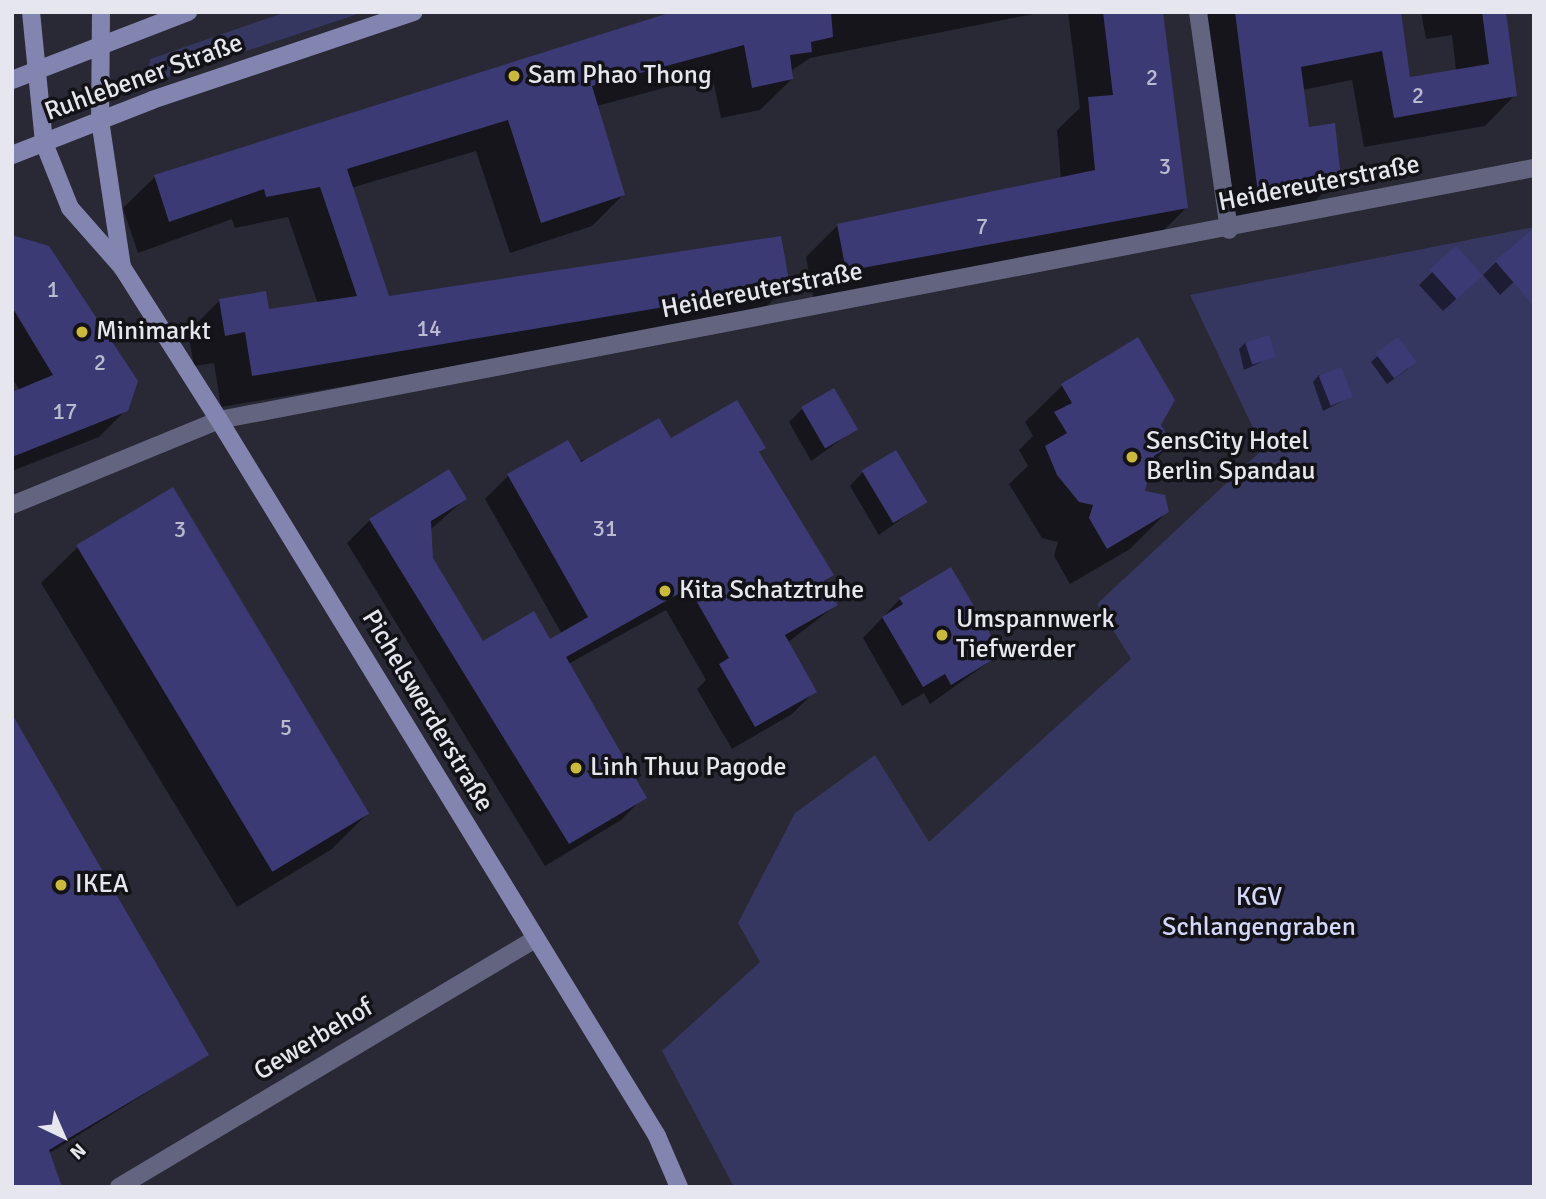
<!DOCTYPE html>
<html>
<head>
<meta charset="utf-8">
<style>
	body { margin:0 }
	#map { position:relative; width:1546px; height:1199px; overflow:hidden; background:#282934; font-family:Signika,sans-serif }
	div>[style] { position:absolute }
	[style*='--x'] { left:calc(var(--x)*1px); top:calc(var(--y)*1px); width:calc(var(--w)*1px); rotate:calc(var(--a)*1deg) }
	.green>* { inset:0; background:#363760 }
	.shadow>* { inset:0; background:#0007 }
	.building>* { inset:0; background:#3b3a74; transform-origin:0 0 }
	.street>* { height:18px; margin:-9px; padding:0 9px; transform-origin:9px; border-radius:9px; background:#636580 }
	.secondary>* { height:18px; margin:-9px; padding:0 9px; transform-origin:9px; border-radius:9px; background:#8385b1 }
	.dots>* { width:19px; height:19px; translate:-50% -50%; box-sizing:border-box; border:4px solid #121217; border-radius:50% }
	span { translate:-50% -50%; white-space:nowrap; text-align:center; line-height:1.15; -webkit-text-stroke:7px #121217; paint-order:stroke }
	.number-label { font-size:23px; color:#bbbbd0 }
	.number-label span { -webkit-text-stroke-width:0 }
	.poi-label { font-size:26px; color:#e6e6ee }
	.left { translate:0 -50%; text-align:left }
	.street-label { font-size:26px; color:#e6e6ee }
	.park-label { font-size:26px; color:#d4d8fc }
	.frame { position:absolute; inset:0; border:14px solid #e6e6ee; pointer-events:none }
	.north { position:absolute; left:28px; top:1101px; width:70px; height:70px; -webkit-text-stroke:5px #121217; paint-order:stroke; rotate:136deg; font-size:19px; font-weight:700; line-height:28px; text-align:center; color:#e6e6ee }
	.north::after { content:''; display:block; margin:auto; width:24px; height:32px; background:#e6e6ee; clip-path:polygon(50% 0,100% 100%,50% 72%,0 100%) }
</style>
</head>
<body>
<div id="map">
	<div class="green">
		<i style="clip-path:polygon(286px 12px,364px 12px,147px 84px,150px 59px)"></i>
		<i style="clip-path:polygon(1534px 227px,1534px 1187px,734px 1187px,662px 1051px,760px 962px,738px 923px,795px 813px,875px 755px,929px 842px,1131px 659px,1097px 604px,1263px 449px,1190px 295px)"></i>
	</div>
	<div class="shadow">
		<i style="clip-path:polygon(681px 12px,1044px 12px,810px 58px,791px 71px,792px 79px,760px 110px,721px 118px,712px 75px,597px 106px,623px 195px,592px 226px,510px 253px,476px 151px,351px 188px,388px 298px,788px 285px,757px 316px,221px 407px,214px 363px,194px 366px,188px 332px,220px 300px,267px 311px,318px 304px,288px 217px,235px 228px,232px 219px,138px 253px,123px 208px,155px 177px)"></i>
		<i style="clip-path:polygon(1068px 12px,1161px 12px,1187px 207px,1155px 239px,814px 301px,806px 257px,838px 225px,1061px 179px,1057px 130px,1080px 108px)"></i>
		<i style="clip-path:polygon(1200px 12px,1399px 12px,1408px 79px,1456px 71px,1452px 35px,1426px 39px,1421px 12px,1504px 12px,1515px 95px,1485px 126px,1364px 147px,1352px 80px,1302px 90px,1307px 128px,1339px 177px,1309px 207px,1228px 223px)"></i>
		<i style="clip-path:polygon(12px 239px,126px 410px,99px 437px,12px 471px,12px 397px,21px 392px,12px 378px)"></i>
		<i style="clip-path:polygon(1456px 249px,1467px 289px,1443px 311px,1419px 285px)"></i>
		<i style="clip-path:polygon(1496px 262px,1534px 263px,1500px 295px,1483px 275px)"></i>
		<i style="clip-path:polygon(1397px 339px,1408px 369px,1387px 384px,1371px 362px)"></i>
		<i style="clip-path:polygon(1138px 340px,1159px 425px,1171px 444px,1150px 465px,1143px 493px,1167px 512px,1130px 549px,1070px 584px,1054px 556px,1058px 542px,1042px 538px,1009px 484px,1028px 466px,1019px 450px,1033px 436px,1025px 422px,1062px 386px)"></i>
		<i style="clip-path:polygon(1246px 342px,1274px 356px,1244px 370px,1239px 349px)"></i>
		<i style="clip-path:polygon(1319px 375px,1351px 397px,1323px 411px,1313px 382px)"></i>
		<i style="clip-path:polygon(802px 409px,856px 429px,811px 461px,789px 422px)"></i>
		<i style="clip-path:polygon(671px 441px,764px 447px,758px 454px,832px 575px,823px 583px,836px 605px,787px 643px,815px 691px,792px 714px,732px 749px,697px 689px,706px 680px,666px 610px,568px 664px,644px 797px,621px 820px,545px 866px,347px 543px,370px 520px,449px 472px,465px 499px,430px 530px,431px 559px,482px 643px,550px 641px,562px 634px,485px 499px,508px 476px)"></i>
		<i style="clip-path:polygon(863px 472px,925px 502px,879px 535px,850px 486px)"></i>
		<i style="clip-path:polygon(78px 547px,368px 813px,332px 849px,237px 907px,41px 583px)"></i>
		<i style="clip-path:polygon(900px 599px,1000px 654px,930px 704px,924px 693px,902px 706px,863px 638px)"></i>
		<i style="clip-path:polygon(12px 717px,207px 1055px,48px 1154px,12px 1187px)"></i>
	</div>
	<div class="building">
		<i style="clip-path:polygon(672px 12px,831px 12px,833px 37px,811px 42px,812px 52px,790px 55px,793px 79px,752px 88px,744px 45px,592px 86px,625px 195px,541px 223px,508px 120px,347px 169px,389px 296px,781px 236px,790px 286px,252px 376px,245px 332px,225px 336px,219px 299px,266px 291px,269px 309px,357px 296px,320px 187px,266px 197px,264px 189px,169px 222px,154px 175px)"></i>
		<i style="clip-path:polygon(1103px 12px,1163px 12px,1188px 208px,846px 271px,837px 224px,1095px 170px,1088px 97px,1113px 95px)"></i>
		<i style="clip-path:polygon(1235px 12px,1401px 12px,1410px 77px,1489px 64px,1482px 12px,1506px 12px,1517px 96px,1394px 118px,1382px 51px,1301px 67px,1309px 127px,1335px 123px,1341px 178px,1258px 194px)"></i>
		<i style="clip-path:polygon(1534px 228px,1534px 306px,1495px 261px)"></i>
		<i style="clip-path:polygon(12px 235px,49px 246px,138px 381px,128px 411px,12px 457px,12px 392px,53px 375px,12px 307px)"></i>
		<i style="left:1456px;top:246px;width:40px;height:35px;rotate:48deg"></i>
		<i style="left:1269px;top:335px;width:23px;height:25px;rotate:72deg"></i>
		<i style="clip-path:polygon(1138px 337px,1175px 400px,1161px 425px,1173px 444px,1154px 456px,1145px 491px,1165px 495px,1169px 512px,1107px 549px,1089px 518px,1093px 505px,1079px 502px,1057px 475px,1045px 446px,1067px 433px,1054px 412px,1072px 403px,1061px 384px)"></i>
		<i style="left:1398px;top:337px;width:31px;height:28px;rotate:53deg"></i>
		<i style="left:1341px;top:367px;width:32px;height:24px;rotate:68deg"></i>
		<i style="left:834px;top:388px;width:48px;height:38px;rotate:60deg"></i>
		<i style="clip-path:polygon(737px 400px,766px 448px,759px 452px,834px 575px,824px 581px,838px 605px,785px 635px,817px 692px,755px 727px,719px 664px,729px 658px,689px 588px,566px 657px,647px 798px,569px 844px,369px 519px,449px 469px,467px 499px,431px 521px,433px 558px,483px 641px,534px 611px,550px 639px,588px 617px,507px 474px,568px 440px,581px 462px,659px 418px,671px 438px)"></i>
		<i style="left:896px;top:450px;width:61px;height:40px;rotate:59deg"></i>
		<i style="left:173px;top:487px;width:381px;height:113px;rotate:59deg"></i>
		<i style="clip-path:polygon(951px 567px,1002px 654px,951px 685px,945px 674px,923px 687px,882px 617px,903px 604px,899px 598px)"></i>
		<i style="clip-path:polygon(12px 714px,209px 1055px,49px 1150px,62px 1187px,12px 1187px)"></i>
	</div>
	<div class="street">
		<i style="--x:1198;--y:12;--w:220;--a:81.9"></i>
		<i style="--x:12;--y:505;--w:224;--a:-22.3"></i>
		<i style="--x:219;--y:420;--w:1339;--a:-10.85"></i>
		<i style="--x:119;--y:1187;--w:484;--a:-30.8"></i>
	</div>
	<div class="secondary">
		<i style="--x:31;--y:12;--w:132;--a:84.3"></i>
		<i style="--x:44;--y:143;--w:70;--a:68.2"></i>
		<i style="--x:70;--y:208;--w:79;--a:48.6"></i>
		<i style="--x:122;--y:267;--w:181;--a:57.6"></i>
		<i style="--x:219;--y:420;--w:839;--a:58.54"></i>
		<i style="--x:657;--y:1136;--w:56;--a:66.7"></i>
		<i style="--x:101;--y:12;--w:108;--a:90.5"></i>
		<i style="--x:100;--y:120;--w:149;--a:81.5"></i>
		<i style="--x:12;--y:80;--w:189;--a:-21.1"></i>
		<i style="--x:12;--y:155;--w:150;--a:-21.4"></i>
		<i style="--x:152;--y:100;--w:276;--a:-18.6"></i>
	</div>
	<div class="dots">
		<i style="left:514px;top:76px;background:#cbba39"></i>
		<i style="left:82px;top:332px;background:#cbba39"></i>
		<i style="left:1132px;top:457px;background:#cbba39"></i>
		<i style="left:665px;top:591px;background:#cbba39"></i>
		<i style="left:942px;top:635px;background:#cbba39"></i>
		<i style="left:576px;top:768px;background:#cbba39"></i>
		<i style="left:61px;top:885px;background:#cbba39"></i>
	</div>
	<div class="number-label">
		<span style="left:1152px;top:78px">2</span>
		<span style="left:1418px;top:96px">2</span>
		<span style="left:1165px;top:167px">3</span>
		<span style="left:982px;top:227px">7</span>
		<span style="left:53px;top:290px">1</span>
		<span style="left:429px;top:329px">14</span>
		<span style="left:100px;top:363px">2</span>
		<span style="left:65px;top:412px">17</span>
		<span style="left:605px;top:529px">31</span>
		<span style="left:180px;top:530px">3</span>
		<span style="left:286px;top:728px">5</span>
	</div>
	<div class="poi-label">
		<span class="left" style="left:528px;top:76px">Sam Phao Thong</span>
		<span class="left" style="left:96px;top:332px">Minimarkt</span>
		<span class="left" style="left:1146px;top:457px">SensCity Hotel<br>Berlin Spandau</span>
		<span class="left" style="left:679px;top:591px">Kita Schatztruhe</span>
		<span class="left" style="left:956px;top:635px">Umspannwerk<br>Tiefwerder</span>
		<span class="left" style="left:590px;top:768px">Linh Thuu Pagode</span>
		<span class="left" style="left:75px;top:885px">IKEA</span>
	</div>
	<div class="street-label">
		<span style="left:144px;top:78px;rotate:-20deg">Ruhlebener Straße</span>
		<span style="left:1319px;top:184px;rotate:-11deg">Heidereuterstraße</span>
		<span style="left:762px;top:291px;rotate:-11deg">Heidereuterstraße</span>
		<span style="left:427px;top:711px;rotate:59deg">Pichelswerderstraße</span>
		<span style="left:314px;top:1040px;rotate:-31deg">Gewerbehof</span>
	</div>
	<div class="park-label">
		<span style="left:1259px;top:913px">KGV<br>Schlangengraben</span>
	</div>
	<div class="frame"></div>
	<div class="north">N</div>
</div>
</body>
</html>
